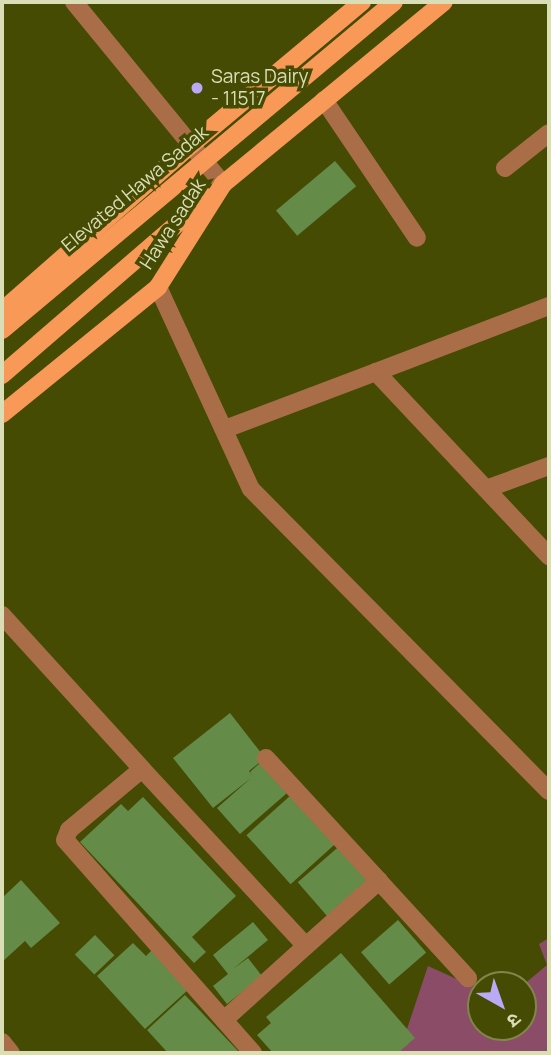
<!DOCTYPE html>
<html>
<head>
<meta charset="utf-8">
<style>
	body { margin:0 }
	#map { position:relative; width:551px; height:1055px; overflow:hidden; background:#464b04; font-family:Manrope,"Noto Sans Devanagari",sans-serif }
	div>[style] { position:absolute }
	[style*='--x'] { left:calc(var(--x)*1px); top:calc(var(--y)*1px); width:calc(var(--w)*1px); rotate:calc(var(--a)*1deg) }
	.green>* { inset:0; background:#8a4c67 }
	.building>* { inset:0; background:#648b47; transform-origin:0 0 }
	.minor>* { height:18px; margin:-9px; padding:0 9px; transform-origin:9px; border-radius:9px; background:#a96e47 }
	.major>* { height:18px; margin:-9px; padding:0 9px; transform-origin:9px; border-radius:9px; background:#f99957 }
	.major-bridge>* { height:18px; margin:-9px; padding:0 9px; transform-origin:9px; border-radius:9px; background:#f99957 }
	.dots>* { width:19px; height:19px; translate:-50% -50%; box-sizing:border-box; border:4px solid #464b04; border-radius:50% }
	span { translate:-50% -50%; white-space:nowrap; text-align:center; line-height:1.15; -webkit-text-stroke:7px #464b04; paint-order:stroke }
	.poi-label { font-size:19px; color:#d9deb6 }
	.left { translate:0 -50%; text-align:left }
	.street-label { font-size:19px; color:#d9deb6 }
	.frame { position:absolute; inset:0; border:4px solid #d9deb6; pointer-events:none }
	.north { position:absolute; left:467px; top:971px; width:70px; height:70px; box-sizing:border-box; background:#464b04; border:2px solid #81864b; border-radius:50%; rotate:140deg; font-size:19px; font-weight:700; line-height:28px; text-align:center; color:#d9deb6 }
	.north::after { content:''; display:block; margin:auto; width:24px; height:32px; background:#baaaf6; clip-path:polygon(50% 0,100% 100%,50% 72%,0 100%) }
</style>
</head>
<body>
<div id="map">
	<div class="green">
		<i style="clip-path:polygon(549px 938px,549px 1053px,399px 1053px,428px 966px,481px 990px,481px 1027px,523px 1027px,523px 985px,547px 965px,539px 944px)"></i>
	</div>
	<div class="building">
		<i style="left:335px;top:161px;width:33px;height:77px;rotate:50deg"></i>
		<i style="clip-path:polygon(230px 713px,265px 758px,249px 771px,253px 777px,250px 772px,261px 762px,287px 793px,240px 834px,217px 808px,251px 778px,213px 808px,173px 758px)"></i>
		<i style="left:291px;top:795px;width:66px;height:60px;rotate:48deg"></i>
		<i style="clip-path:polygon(143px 797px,236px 896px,192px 937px,206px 952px,194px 963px,80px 842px,121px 804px,128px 811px)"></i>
		<i style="left:343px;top:843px;width:46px;height:60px;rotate:49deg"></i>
		<i style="clip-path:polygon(21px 880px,60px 923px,31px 948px,25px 941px,2px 962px,2px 898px)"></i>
		<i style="left:398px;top:920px;width:43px;height:49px;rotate:49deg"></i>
		<i style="clip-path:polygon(253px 922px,268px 940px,233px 969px,248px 958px,262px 976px,227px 1004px,213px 986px,228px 974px,213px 955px)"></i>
		<i style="left:95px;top:935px;width:28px;height:28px;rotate:46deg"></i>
		<i style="clip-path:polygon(133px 943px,146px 956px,153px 949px,189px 989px,145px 1029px,97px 976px)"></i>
		<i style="clip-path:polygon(341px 953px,415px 1038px,398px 1053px,273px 1053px,257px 1035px,271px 1023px,266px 1017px)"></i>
		<i style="clip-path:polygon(185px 995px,240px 1053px,168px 1053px,147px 1030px)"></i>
	</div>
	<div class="minor">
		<i style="--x:74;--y:2;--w:235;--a:50.7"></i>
		<i style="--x:324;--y:100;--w:166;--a:56"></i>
		<i style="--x:505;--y:168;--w:56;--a:-38.5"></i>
		<i style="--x:158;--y:287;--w:222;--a:65.3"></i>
		<i style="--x:251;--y:489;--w:424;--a:45.4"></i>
		<i style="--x:549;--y:306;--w:185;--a:159.1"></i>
		<i style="--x:376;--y:372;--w:253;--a:46.8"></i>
		<i style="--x:225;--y:429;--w:161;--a:-20.7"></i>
		<i style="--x:486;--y:489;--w:67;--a:-20.1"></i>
		<i style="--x:2;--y:615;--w:208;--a:47.7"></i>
		<i style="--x:266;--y:758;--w:167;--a:47.4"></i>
		<i style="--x:224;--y:1020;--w:110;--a:-42.1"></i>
		<i style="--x:2;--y:1042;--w:14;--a:51"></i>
		<i style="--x:253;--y:1053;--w:284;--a:-131.4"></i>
		<i style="--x:65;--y:840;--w:11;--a:-68"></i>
		<i style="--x:69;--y:830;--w:95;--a:-39.9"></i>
		<i style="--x:142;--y:769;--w:241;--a:47.2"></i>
		<i style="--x:306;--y:946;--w:98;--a:-41.7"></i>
		<i style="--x:379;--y:881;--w:132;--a:47.5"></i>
	</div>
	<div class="major">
		<i style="--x:2;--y:311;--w:252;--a:-41.3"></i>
		<i style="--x:191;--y:145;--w:223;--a:-39.9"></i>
		<i style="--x:2;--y:375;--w:272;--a:-40.8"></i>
		<i style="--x:2;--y:414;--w:201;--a:-39.1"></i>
		<i style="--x:158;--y:287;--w:122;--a:-57.7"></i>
		<i style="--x:223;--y:184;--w:286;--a:-39.5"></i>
	</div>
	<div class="major-bridge">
		<i style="--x:2;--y:330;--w:511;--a:-39.92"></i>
	</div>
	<div class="dots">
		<i style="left:197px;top:88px;background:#baaaf6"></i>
	</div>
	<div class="poi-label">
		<span class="left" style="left:211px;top:88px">Saras Dairy<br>- 11517</span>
	</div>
	<div class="street-label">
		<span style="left:135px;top:189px;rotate:-40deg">Elevated Hawa Sadak</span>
		<span style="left:173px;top:224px;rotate:-57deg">Hawa sadak</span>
	</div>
	<div class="frame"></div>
	<div class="north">उ</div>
</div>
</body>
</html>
